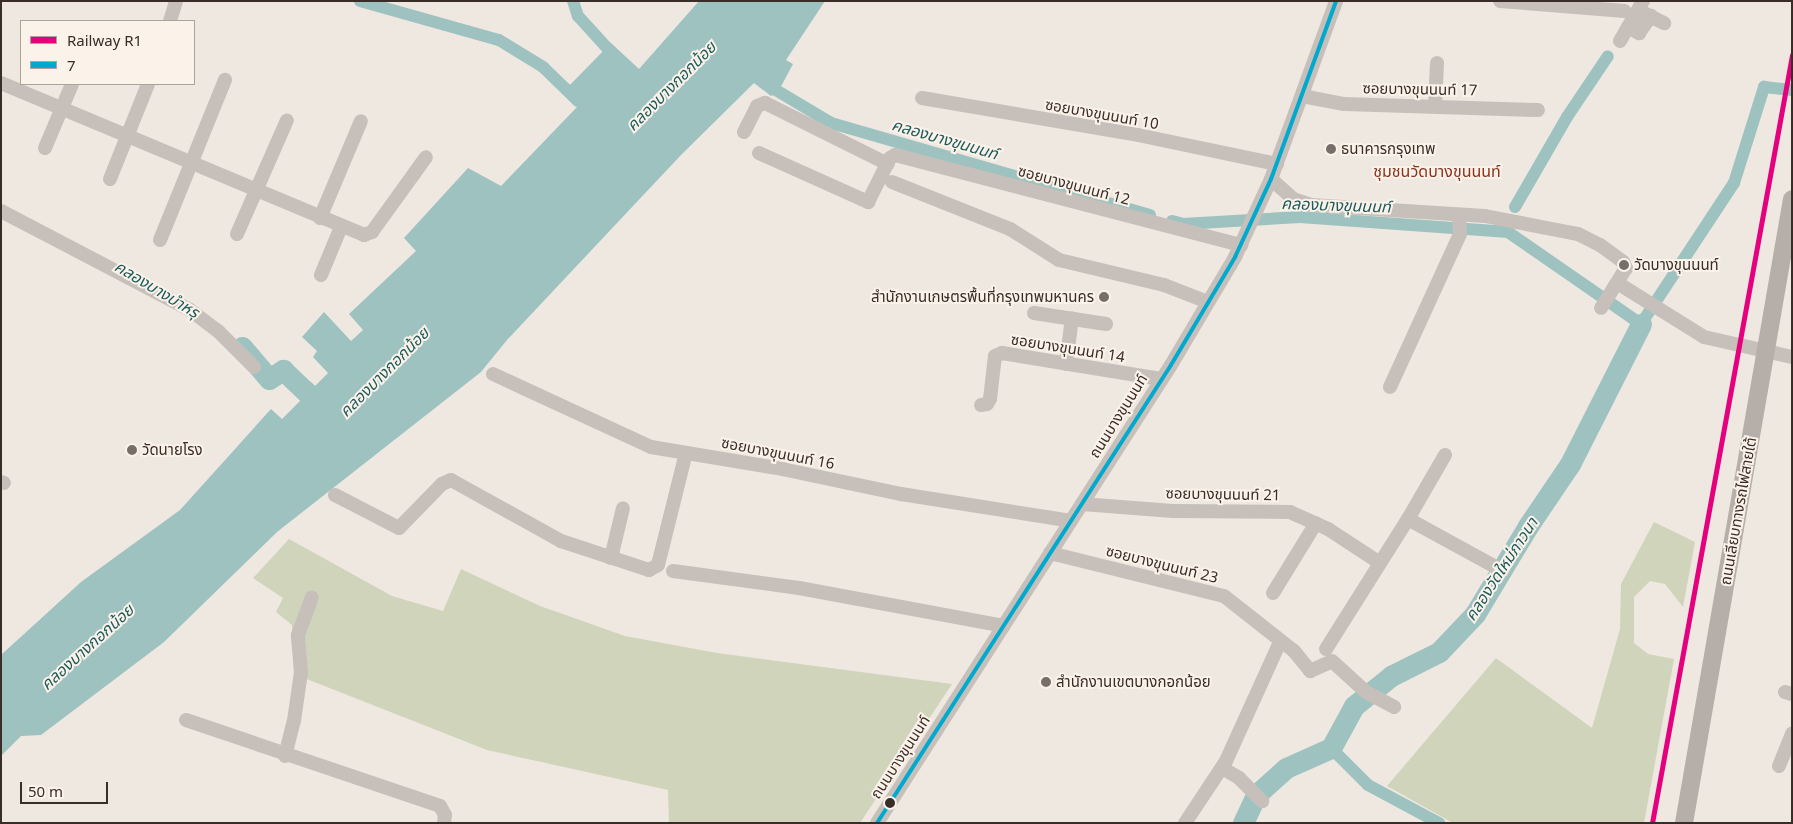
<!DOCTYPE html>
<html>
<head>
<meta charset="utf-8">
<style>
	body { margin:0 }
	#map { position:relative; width:1793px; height:824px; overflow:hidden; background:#eee8e1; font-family:"Noto Sans","Noto Sans Thai",sans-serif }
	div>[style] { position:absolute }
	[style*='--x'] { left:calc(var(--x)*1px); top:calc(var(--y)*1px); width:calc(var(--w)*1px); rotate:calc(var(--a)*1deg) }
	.green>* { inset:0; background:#d0d4ba }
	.water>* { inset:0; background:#9dc2c0 }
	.canal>* { height:12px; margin:-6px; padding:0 6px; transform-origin:6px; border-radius:6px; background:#9dc2c0 }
	.river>* { height:21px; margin:-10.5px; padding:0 10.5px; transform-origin:10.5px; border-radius:10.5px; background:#9dc2c0 }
	.minor>* { height:14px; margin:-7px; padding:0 7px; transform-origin:7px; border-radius:7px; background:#c7c0ba }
	.major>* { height:18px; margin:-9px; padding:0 9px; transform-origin:9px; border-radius:9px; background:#b6aea9 }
	.bus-1>* { height:4px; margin:-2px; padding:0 2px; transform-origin:2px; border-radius:2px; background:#00a9ce }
	.rail-1>* { height:5px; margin:-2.5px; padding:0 2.5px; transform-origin:2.5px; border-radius:2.5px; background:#e5007d }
	.dots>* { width:14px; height:14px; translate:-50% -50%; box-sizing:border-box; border:2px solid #fbf2e9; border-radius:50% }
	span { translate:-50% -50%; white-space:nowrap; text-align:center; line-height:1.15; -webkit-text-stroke:4px #fbf2e9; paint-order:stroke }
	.street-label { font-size:15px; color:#392d28 }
	.poi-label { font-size:15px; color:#392d28 }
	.left { translate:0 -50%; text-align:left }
	.right { translate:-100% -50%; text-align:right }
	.water-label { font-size:16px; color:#1b5b5d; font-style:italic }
	.neighbourhood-label { font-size:16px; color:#8c321d }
	.frame { position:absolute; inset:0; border:2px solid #392d28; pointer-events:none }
	.legend { position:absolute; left:20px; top:20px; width:175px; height:65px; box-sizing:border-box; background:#fbf2e9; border:1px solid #ada39c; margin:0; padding:6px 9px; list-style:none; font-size:15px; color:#392d28 }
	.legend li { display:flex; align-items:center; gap:10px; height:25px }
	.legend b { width:25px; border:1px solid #ada39c }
	.scale { position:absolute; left:20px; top:782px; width:88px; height:22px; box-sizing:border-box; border:2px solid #392d28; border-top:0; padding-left:6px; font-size:15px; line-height:18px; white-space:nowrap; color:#392d28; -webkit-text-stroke:4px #fbf2e9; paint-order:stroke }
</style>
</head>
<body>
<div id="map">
	<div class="green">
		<i style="clip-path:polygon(1654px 522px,1695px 542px,1683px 607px,1665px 584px,1650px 581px,1634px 597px,1634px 643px,1648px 654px,1674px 659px,1644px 823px,1453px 823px,1387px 786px,1496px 658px,1592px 728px,1620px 629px,1621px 584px)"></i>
		<i style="clip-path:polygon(289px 539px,392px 596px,443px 611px,461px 569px,540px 606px,625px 636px,717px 653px,952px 684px,860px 823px,669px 823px,668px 790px,487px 750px,294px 674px,292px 625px,276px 612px,283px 598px,253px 578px)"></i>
	</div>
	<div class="water">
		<i style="clip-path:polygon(699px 1px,825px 1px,786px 60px,793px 64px,778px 92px,771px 96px,754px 83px,681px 155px,507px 340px,481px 372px,277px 532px,164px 642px,41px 735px,21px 736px,1px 756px,1px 655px,81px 582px,180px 510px,271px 409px,282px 419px,307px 394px,304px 390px,311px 382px,315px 386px,328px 373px,313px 357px,317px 351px,302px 337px,324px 312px,351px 341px,363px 330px,349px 314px,416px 251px,404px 238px,468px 168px,501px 186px,578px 106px,564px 91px,611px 43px,639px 69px)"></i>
	</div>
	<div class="canal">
		<i style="--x:360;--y:1;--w:144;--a:15.7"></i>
		<i style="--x:499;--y:40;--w:52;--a:31.5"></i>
		<i style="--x:543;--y:67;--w:49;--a:44.2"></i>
		<i style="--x:573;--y:1;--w:16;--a:72"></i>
		<i style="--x:578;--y:16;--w:59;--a:47.7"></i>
		<i style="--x:764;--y:83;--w:78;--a:30.8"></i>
		<i style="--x:831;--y:123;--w:332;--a:16.1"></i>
		<i style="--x:1515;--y:207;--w:104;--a:-60"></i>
		<i style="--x:1567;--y:117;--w:73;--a:-56.1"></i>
		<i style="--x:1172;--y:221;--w:11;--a:15"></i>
		<i style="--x:1183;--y:224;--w:117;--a:-3.4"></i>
		<i style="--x:1300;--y:217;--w:209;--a:4.1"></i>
		<i style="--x:1508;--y:232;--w:162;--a:34.7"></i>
		<i style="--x:1641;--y:324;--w:169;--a:-56.6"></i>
		<i style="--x:1734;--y:183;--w:101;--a:-72.6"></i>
		<i style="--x:1764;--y:87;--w:28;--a:6"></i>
		<i style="--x:1331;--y:748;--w:52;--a:45"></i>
		<i style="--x:1368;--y:785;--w:81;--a:28.2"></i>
	</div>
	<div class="river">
		<i style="--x:242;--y:347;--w:42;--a:49.8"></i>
		<i style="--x:269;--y:379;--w:17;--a:-33"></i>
		<i style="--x:283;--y:370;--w:58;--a:43.6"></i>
		<i style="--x:1243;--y:823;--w:31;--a:-65"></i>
		<i style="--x:1256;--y:795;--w:40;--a:-42"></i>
		<i style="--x:1286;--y:768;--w:49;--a:-24"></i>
		<i style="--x:1331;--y:748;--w:48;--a:-61.3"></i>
		<i style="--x:1354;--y:706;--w:48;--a:-39"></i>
		<i style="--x:1391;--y:676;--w:54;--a:-26.6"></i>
		<i style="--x:1439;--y:652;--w:52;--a:-46.5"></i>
		<i style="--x:1475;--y:614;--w:103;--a:-58.9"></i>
		<i style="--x:1528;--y:526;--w:75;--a:-55.9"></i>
		<i style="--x:1570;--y:464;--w:157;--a:-63.1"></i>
	</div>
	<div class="minor">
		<i style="--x:1500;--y:1;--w:125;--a:4.6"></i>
		<i style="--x:1642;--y:12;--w:25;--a:27"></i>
		<i style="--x:170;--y:21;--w:21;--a:-73"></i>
		<i style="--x:1628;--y:27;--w:13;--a:29"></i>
		<i style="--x:1639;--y:33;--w:21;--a:-55"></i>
		<i style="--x:1620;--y:41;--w:46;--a:-60.1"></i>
		<i style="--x:1;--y:83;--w:394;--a:22.7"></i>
		<i style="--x:364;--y:235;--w:9;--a:-21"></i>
		<i style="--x:372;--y:232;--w:92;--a:-54.2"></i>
		<i style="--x:1302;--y:96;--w:43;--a:10.8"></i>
		<i style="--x:1344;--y:104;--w:194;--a:1.8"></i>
		<i style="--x:922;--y:98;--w:219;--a:9.7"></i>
		<i style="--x:1138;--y:135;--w:142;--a:11.8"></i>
		<i style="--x:1435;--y:106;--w:43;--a:-87.3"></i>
		<i style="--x:744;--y:132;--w:29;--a:-63"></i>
		<i style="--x:757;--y:106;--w:9;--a:-21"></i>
		<i style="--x:765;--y:103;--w:137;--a:26.4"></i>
		<i style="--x:45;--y:148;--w:69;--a:-67.1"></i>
		<i style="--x:759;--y:153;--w:120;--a:24.2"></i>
		<i style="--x:868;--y:202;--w:49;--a:-63.4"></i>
		<i style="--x:890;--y:158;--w:6;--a:-31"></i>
		<i style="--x:895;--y:155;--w:358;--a:14.6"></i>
		<i style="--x:110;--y:179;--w:102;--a:-68.2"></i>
		<i style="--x:1271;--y:179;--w:30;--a:42"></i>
		<i style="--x:1293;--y:199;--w:19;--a:18"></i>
		<i style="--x:1311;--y:205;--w:174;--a:3.6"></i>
		<i style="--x:1485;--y:216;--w:95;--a:11"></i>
		<i style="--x:1578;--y:234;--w:25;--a:27"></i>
		<i style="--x:1600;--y:245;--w:29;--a:36"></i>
		<i style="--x:1623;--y:262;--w:7;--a:63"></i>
		<i style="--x:1626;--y:268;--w:47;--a:122"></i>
		<i style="--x:892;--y:182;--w:127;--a:21.7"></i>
		<i style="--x:1010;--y:229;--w:58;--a:32.3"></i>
		<i style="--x:1059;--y:260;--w:108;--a:13.4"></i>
		<i style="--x:1164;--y:285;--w:47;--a:21.1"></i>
		<i style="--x:1;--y:211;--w:213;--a:27.6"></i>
		<i style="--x:190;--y:310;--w:35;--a:37"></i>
		<i style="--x:218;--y:331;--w:51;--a:45"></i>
		<i style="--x:320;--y:218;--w:105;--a:-67.1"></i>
		<i style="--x:237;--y:234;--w:124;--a:-66.3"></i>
		<i style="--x:160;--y:240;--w:173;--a:-67.9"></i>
		<i style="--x:321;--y:275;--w:52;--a:-67.4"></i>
		<i style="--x:1619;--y:284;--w:100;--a:31.9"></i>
		<i style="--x:1704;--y:337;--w:90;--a:12.8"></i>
		<i style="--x:1034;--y:313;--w:73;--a:8.7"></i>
		<i style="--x:1066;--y:364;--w:46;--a:-82.6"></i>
		<i style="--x:493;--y:374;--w:174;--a:24.8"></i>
		<i style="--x:651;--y:447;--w:133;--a:9.5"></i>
		<i style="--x:782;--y:469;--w:122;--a:11.9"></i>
		<i style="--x:901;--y:494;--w:172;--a:9"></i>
		<i style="--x:1390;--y:387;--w:168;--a:-65.4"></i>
		<i style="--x:1460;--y:234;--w:19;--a:-93"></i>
		<i style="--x:981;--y:405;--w:6;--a:-9"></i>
		<i style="--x:987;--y:404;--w:6;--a:-59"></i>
		<i style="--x:990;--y:399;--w:43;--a:-83.4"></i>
		<i style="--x:995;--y:356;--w:8;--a:-23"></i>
		<i style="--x:1002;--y:353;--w:161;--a:9.3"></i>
		<i style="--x:1;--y:482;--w:3;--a:18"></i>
		<i style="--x:335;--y:495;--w:72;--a:27.3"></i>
		<i style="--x:399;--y:528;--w:62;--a:-45.7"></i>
		<i style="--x:442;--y:484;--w:10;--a:-24"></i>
		<i style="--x:451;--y:480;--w:126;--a:29"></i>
		<i style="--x:561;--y:541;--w:93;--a:18.2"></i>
		<i style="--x:649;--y:570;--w:10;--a:-29"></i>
		<i style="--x:658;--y:565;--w:115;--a:-76"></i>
		<i style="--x:1082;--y:504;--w:91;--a:4.4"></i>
		<i style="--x:1173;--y:511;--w:117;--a:0.5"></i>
		<i style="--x:1290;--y:512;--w:42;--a:24.1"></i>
		<i style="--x:1328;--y:529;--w:62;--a:33.2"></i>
		<i style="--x:1408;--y:519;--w:108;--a:28.7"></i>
		<i style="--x:1050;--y:553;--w:179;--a:13.9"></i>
		<i style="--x:1224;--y:596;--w:89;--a:38.2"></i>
		<i style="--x:1294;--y:651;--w:26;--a:51"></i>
		<i style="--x:1310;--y:671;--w:24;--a:-24"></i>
		<i style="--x:1332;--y:661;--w:46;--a:42.4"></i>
		<i style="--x:1366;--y:692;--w:32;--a:28"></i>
		<i style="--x:611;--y:558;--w:51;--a:-76.5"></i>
		<i style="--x:673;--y:571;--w:127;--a:7.7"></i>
		<i style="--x:799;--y:588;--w:208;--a:10.5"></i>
		<i style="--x:1273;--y:593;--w:82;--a:-58.4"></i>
		<i style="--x:1326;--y:649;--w:154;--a:-57.8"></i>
		<i style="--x:1408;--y:519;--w:74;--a:-60"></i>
		<i style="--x:1785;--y:692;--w:7;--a:16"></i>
		<i style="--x:186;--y:720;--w:268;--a:18.7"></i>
		<i style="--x:440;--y:806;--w:10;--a:61"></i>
		<i style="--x:445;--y:815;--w:8;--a:97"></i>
		<i style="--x:285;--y:756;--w:36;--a:-76"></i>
		<i style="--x:294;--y:721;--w:49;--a:-81.9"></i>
		<i style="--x:301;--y:672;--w:37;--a:-95"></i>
		<i style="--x:298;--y:635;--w:40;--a:-69.8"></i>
		<i style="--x:1779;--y:766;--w:35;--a:-68"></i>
		<i style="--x:1222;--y:768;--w:20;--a:30"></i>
		<i style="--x:1239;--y:778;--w:33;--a:45"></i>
		<i style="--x:877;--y:823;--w:544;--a:-57.3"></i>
		<i style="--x:1171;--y:365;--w:126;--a:-59.3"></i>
		<i style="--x:1235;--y:257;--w:86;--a:-65.2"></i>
		<i style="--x:1271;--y:179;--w:189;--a:-69.9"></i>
		<i style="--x:1185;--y:823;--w:74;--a:-56.5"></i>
		<i style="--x:1226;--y:761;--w:131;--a:-65.6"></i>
	</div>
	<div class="major">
		<i style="--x:1684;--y:823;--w:633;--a:-80.18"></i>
	</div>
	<div class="bus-1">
		<i style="--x:877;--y:823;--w:544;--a:-57.3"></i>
		<i style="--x:1171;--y:365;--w:126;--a:-59.3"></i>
		<i style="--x:1235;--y:257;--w:86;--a:-65.2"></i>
		<i style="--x:1271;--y:179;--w:189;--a:-69.9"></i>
	</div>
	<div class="rail-1">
		<i style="--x:1652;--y:823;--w:781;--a:-79.67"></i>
	</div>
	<div class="dots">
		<i style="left:1331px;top:149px;background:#786e69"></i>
		<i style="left:1624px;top:265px;background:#786e69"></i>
		<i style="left:1104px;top:297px;background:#786e69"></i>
		<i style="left:132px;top:450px;background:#786e69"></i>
		<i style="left:1046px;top:682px;background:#786e69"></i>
		<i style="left:890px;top:803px;background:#392d28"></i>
	</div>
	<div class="street-label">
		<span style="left:1420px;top:89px;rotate:1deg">ซอยบางขุนนนท์ 17</span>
		<span style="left:1102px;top:114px;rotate:10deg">ซอยบางขุนนนท์ 10</span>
		<span style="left:1074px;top:185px;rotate:15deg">ซอยบางขุนนนท์ 12</span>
		<span style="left:1068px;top:348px;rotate:9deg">ซอยบางขุนนนท์ 14</span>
		<span style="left:1118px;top:416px;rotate:-58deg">ถนนบางขุนนนท์</span>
		<span style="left:778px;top:453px;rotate:11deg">ซอยบางขุนนนท์ 16</span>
		<span style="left:1223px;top:494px;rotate:1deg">ซอยบางขุนนนท์ 21</span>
		<span style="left:1738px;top:511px;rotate:-80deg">ถนนเลียบทางรถไฟสายใต้</span>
		<span style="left:1162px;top:564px;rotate:14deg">ซอยบางขุนนนท์ 23</span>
		<span style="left:900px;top:757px;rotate:-57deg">ถนนบางขุนนนท์</span>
	</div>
	<div class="poi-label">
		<span class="left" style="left:1341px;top:149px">ธนาคารกรุงเทพ</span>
		<span class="left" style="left:1634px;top:265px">วัดบางขุนนนท์</span>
		<span class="right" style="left:1094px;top:297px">สำนักงานเกษตรพื้นที่กรุงเทพมหานคร</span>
		<span class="left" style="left:142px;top:450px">วัดนายโรง</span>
		<span class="left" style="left:1056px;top:682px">สำนักงานเขตบางกอกน้อย</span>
	</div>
	<div class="water-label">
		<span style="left:671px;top:86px;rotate:-45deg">คลองบางกอกน้อย</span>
		<span style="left:945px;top:139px;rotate:16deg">คลองบางขุนนนท์</span>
		<span style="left:1336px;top:205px;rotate:2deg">คลองบางขุนนนท์</span>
		<span style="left:157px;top:289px;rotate:31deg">คลองบางบำหรุ</span>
		<span style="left:384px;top:372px;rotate:-45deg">คลองบางกอกน้อย</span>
		<span style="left:1501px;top:569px;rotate:-57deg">คลองวัดใหม่ภาวนา</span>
		<span style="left:87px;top:647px;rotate:-42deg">คลองบางกอกน้อย</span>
	</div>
	<div class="neighbourhood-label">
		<span style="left:1437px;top:171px">ชุมชนวัดบางขุนนนท์</span>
	</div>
	<div class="frame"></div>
	<ul class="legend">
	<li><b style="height:6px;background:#e5007d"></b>Railway R1</li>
	<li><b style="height:6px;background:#00a9ce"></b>7</li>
	</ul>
	<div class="scale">50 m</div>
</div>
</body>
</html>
